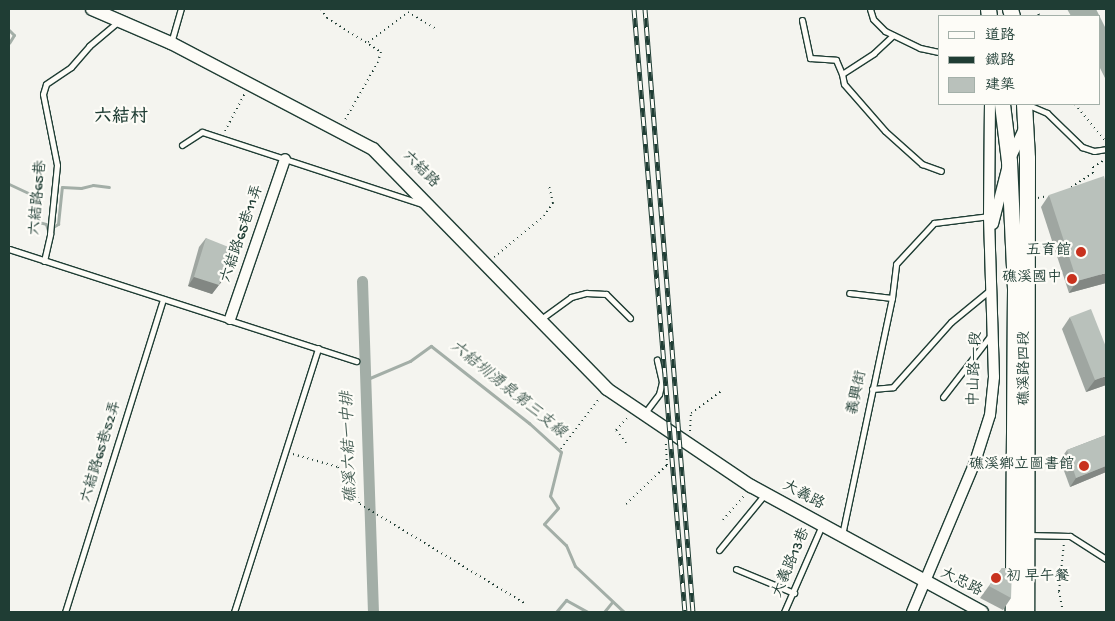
<!DOCTYPE html>
<html>
<head>
<meta charset="utf-8">
<style>
	body { margin:0 }
	#map { position:relative; width:1115px; height:621px; overflow:hidden; background:#f4f4ef; font-family:"Gochi Hand","LXGW WenKai TC",sans-serif }
	div>[style] { position:absolute }
	[style*='--x'] { left:calc(var(--x)*1px); top:calc(var(--y)*1px); width:calc(var(--w)*1px); rotate:calc(var(--a)*1deg) }
	.water>* { inset:0; background:#a3aea7 }
	.stream>* { height:3px; margin:-1.5px; padding:0 1.5px; transform-origin:1.5px; border-radius:1.5px; background:#a3aea7 }
	.canal>* { height:11px; margin:-5.5px; padding:0 5.5px; transform-origin:5.5px; border-radius:5.5px; background:#a3aea7 }
	.path>* { height:2px; margin-top:-1px; transform-origin:0; background:repeating-linear-gradient(90deg,#1f3d34 0 1px,transparent 0 5px) }
	.roads { filter:drop-shadow(1px 0 #1f3d34) drop-shadow(-1px 0 #1f3d34) drop-shadow(0 1px #1f3d34) drop-shadow(0 -1px #1f3d34) }
	.service>* { height:5px; margin:-2.5px; padding:0 2.5px; transform-origin:2.5px; border-radius:2.5px; background:#fdfcf7 }
	.minor>* { height:10px; margin:-5px; padding:0 5px; transform-origin:5px; border-radius:5px; background:#fdfcf7 }
	.tertiary>* { height:12px; margin:-6px; padding:0 6px; transform-origin:6px; border-radius:6px; background:#fdfcf7 }
	.primary>* { height:15px; margin:-7.5px; padding:0 7.5px; transform-origin:7.5px; border-radius:7.5px; background:#fdfcf7 }
	.rail>* { height:5px; margin-top:-2.5px; transform-origin:0; background:repeating-linear-gradient(90deg,#fdfcf7 0 9px,#1f3d34 0 18px); box-sizing:border-box; border-block:1px solid #1f3d34 }
	.wall>* { inset:0; background:#9fa6a1 }
	.shaded-wall>* { inset:0; background:#828783 }
	.building>* { inset:0; background:#b9c1bb }
	.dots>* { width:14px; height:14px; translate:-50% -50%; box-sizing:border-box; border:2px solid #fdfcf7; border-radius:50% }
	span { translate:-50% -50%; white-space:nowrap; text-align:center; line-height:1.15; -webkit-text-stroke:4.5px #fdfcf7; paint-order:stroke }
	.street-label { font-size:15px; color:#1f3d34 }
	.poi-label { font-size:15px; color:#1f3d34 }
	.right { translate:-100% -50%; text-align:right }
	.left { translate:0 -50%; text-align:left }
	.water-label { font-size:16px; color:#475f56; font-style:italic }
	.quarter-label { font-size:18px; color:#1f3d34; font-weight:700 }
	.frame { position:absolute; inset:0; border:10px solid #1f3d34; pointer-events:none }
	.legend { position:absolute; left:938px; top:15px; width:162px; height:90px; box-sizing:border-box; background:#fdfcf7; border:1px solid #a4b0a9; margin:0; padding:6px 9px; list-style:none; font-size:15px; color:#1f3d34 }
	.legend li { display:flex; align-items:center; gap:10px; height:25px }
	.legend b { width:25px; border:1px solid #a4b0a9 }
</style>
</head>
<body>
<div id="map">
	<div class="water">
		<i style="clip-path:polygon(1067px 9px,1096px 9px,1106px 29px,1106px 80px,1099px 66px,1099px 16px,1071px 16px)"></i>
	</div>
	<div class="stream">
		<i style="--x:9;--y:30;--w:7;--a:45"></i>
		<i style="--x:14;--y:35;--w:9;--a:122"></i>
		<i style="--x:9;--y:184;--w:26;--a:25"></i>
		<i style="--x:33;--y:195;--w:26;--a:86"></i>
		<i style="--x:35;--y:221;--w:11;--a:15"></i>
		<i style="--x:46;--y:224;--w:6;--a:72"></i>
		<i style="--x:48;--y:230;--w:12;--a:-31"></i>
		<i style="--x:58;--y:224;--w:37;--a:-84"></i>
		<i style="--x:62;--y:187;--w:19;--a:3"></i>
		<i style="--x:81;--y:188;--w:12;--a:-14"></i>
		<i style="--x:93;--y:185;--w:16;--a:7"></i>
		<i style="--x:365;--y:380;--w:49;--a:-22.9"></i>
		<i style="--x:410;--y:361;--w:26;--a:-36"></i>
		<i style="--x:431;--y:346;--w:125;--a:38.2"></i>
		<i style="--x:529;--y:423;--w:43;--a:42.2"></i>
		<i style="--x:561;--y:452;--w:45;--a:104"></i>
		<i style="--x:550;--y:496;--w:14;--a:56"></i>
		<i style="--x:558;--y:508;--w:21;--a:131"></i>
		<i style="--x:544;--y:524;--w:30;--a:44"></i>
		<i style="--x:566;--y:545;--w:23;--a:67"></i>
		<i style="--x:575;--y:566;--w:67;--a:43.2"></i>
		<i style="--x:556;--y:612;--w:16;--a:-50"></i>
		<i style="--x:566;--y:600;--w:25;--a:29"></i>
		<i style="--x:604;--y:612;--w:13;--a:-51"></i>
	</div>
	<div class="canal">
		<i style="--x:362;--y:281;--w:331;--a:88.1"></i>
	</div>
	<div class="path">
		<i style="--x:321;--y:9;--w:11;--a:56"></i>
		<i style="--x:327;--y:18;--w:64;--a:32.2"></i>
		<i style="--x:381;--y:52;--w:10;--a:107"></i>
		<i style="--x:378;--y:62;--w:67;--a:119.6"></i>
		<i style="--x:1037;--y:9;--w:7;--a:74"></i>
		<i style="--x:368;--y:42;--w:50;--a:-36.9"></i>
		<i style="--x:408;--y:12;--w:33;--a:31"></i>
		<i style="--x:1075;--y:104;--w:49;--a:50.8"></i>
		<i style="--x:225;--y:131;--w:43;--a:-62.2"></i>
		<i style="--x:1071;--y:187;--w:26;--a:-32"></i>
		<i style="--x:1093;--y:173;--w:6;--a:-90"></i>
		<i style="--x:1093;--y:167;--w:15;--a:-32"></i>
		<i style="--x:1038;--y:198;--w:10;--a:-11"></i>
		<i style="--x:494;--y:257;--w:65;--a:-39.4"></i>
		<i style="--x:544;--y:216;--w:16;--a:-55"></i>
		<i style="--x:553;--y:203;--w:17;--a:-103"></i>
		<i style="--x:690;--y:431;--w:18;--a:-87"></i>
		<i style="--x:691;--y:413;--w:39;--a:-36"></i>
		<i style="--x:626;--y:443;--w:16;--a:-128"></i>
		<i style="--x:616;--y:430;--w:16;--a:-47"></i>
		<i style="--x:561;--y:449;--w:63;--a:-52.8"></i>
		<i style="--x:293;--y:454;--w:47;--a:16.1"></i>
		<i style="--x:338;--y:467;--w:16;--a:47"></i>
		<i style="--x:349;--y:479;--w:27;--a:66"></i>
		<i style="--x:360;--y:504;--w:194;--a:31.1"></i>
		<i style="--x:626;--y:504;--w:57;--a:-43.6"></i>
		<i style="--x:667;--y:465;--w:21;--a:-93"></i>
		<i style="--x:723;--y:520;--w:32;--a:-49"></i>
		<i style="--x:1063;--y:612;--w:21;--a:-101"></i>
		<i style="--x:1059;--y:591;--w:48;--a:-84.1"></i>
	</div>
	<div class="roads">
		<div class="service">
			<i style="--x:870;--y:9;--w:10;--a:73"></i>
			<i style="--x:873;--y:19;--w:17;--a:45"></i>
			<i style="--x:885;--y:31;--w:39;--a:26"></i>
			<i style="--x:920;--y:48;--w:19;--a:12"></i>
			<i style="--x:802;--y:20;--w:39;--a:78"></i>
			<i style="--x:810;--y:58;--w:26;--a:4"></i>
			<i style="--x:836;--y:60;--w:15;--a:67"></i>
			<i style="--x:842;--y:74;--w:38;--a:-33"></i>
			<i style="--x:874;--y:53;--w:26;--a:-43"></i>
			<i style="--x:171;--y:43;--w:35;--a:-74"></i>
			<i style="--x:842;--y:74;--w:10;--a:79"></i>
			<i style="--x:844;--y:84;--w:62;--a:48.9"></i>
			<i style="--x:885;--y:131;--w:50;--a:41.7"></i>
			<i style="--x:922;--y:164;--w:20;--a:20"></i>
			<i style="--x:1026;--y:104;--w:23;--a:23"></i>
			<i style="--x:1047;--y:113;--w:49;--a:44.2"></i>
			<i style="--x:1082;--y:147;--w:13;--a:18"></i>
			<i style="--x:1094;--y:151;--w:12;--a:-9"></i>
			<i style="--x:182;--y:145;--w:24;--a:-33"></i>
			<i style="--x:202;--y:132;--w:231;--a:18.1"></i>
			<i style="--x:9;--y:249;--w:365;--a:17.9"></i>
			<i style="--x:44;--y:261;--w:28;--a:-77"></i>
			<i style="--x:50;--y:234;--w:69;--a:-84.2"></i>
			<i style="--x:57;--y:165;--w:72;--a:-101.2"></i>
			<i style="--x:43;--y:94;--w:10;--a:-73"></i>
			<i style="--x:46;--y:84;--w:30;--a:-34"></i>
			<i style="--x:71;--y:67;--w:28;--a:-49"></i>
			<i style="--x:89;--y:46;--w:38;--a:-40"></i>
			<i style="--x:892;--y:298;--w:34;--a:-83"></i>
			<i style="--x:896;--y:264;--w:56;--a:-47.2"></i>
			<i style="--x:934;--y:223;--w:56;--a:-7.1"></i>
			<i style="--x:541;--y:319;--w:37;--a:-36"></i>
			<i style="--x:571;--y:297;--w:16;--a:-15"></i>
			<i style="--x:586;--y:293;--w:20;--a:3"></i>
			<i style="--x:606;--y:294;--w:34;--a:45"></i>
			<i style="--x:872;--y:389;--w:21;--a:-5"></i>
			<i style="--x:893;--y:387;--w:87;--a:-48.3"></i>
			<i style="--x:951;--y:322;--w:50;--a:-39.4"></i>
			<i style="--x:943;--y:397;--w:78;--a:-52.3"></i>
			<i style="--x:644;--y:414;--w:25;--a:-53"></i>
			<i style="--x:659;--y:394;--w:12;--a:-76"></i>
			<i style="--x:662;--y:382;--w:23;--a:-103"></i>
			<i style="--x:842;--y:535;--w:242;--a:-78.1"></i>
			<i style="--x:892;--y:298;--w:43;--a:-173.4"></i>
			<i style="--x:1027;--y:535;--w:43;--a:1.3"></i>
			<i style="--x:1070;--y:536;--w:43;--a:32.6"></i>
			<i style="--x:719;--y:550;--w:72;--a:-50.6"></i>
			<i style="--x:736;--y:569;--w:63;--a:22.5"></i>
			<i style="--x:65;--y:612;--w:328;--a:-72.6"></i>
			<i style="--x:234;--y:612;--w:277;--a:-72.3"></i>
			<i style="--x:784;--y:612;--w:95;--a:-66.4"></i>
		</div>
		<div class="minor">
			<i style="--x:993;--y:224;--w:65;--a:-75.7"></i>
			<i style="--x:1009;--y:161;--w:35;--a:-65"></i>
			<i style="--x:230;--y:319;--w:169;--a:-71"></i>
			<i style="--x:912;--y:612;--w:163;--a:-67.2"></i>
			<i style="--x:975;--y:462;--w:49;--a:-72.3"></i>
			<i style="--x:990;--y:415;--w:38;--a:-84"></i>
			<i style="--x:994;--y:377;--w:161;--a:-91.8"></i>
			<i style="--x:989;--y:216;--w:112;--a:-89.5"></i>
		</div>
		<div class="tertiary">
			<i style="--x:92;--y:9;--w:86;--a:23.3"></i>
			<i style="--x:171;--y:43;--w:228;--a:27.7"></i>
			<i style="--x:373;--y:149;--w:335;--a:45.7"></i>
			<i style="--x:607;--y:389;--w:174;--a:34"></i>
			<i style="--x:751;--y:486;--w:263;--a:28.6"></i>
		</div>
		<div class="primary">
			<i style="--x:988;--y:9;--w:7;--a:82"></i>
			<i style="--x:1010;--y:9;--w:7;--a:74"></i>
			<i style="--x:1002;--y:104;--w:57;--a:83"></i>
			<i style="--x:1009;--y:161;--w:128;--a:87.3"></i>
			<i style="--x:1015;--y:289;--w:323;--a:90.4"></i>
			<i style="--x:1024;--y:104;--w:54;--a:86.8"></i>
			<i style="--x:1027;--y:158;--w:454;--a:90.1"></i>
		</div>
	</div>
	<div class="rail">
		<i style="--x:634;--y:9;--w:605;--a:85.17"></i>
		<i style="--x:645;--y:9;--w:605;--a:85.45"></i>
	</div>
	<div class="wall">
		<i style="clip-path:polygon(1049px 195px,1106px 283px,1069px 293px,1041px 207px)"></i>
		<i style="clip-path:polygon(206px 238px,227px 258px,226px 275px,212px 294px,188px 286px,199px 247px)"></i>
		<i style="clip-path:polygon(1070px 317px,1106px 385px,1086px 392px,1062px 329px)"></i>
		<i style="clip-path:polygon(1106px 435px,1106px 472px,1070px 487px,1060px 460px,1067px 450px)"></i>
		<i style="clip-path:polygon(1002px 568px,1011px 598px,1003px 610px,980px 598px)"></i>
	</div>
	<div class="shaded-wall">
		<i style="clip-path:polygon(1106px 273px,1106px 283px,1069px 293px,1077px 281px)"></i>
		<i style="clip-path:polygon(226px 275px,220px 284px,218px 285px,219px 285px,212px 294px,188px 286px,194px 277px,222px 277px)"></i>
		<i style="clip-path:polygon(1106px 376px,1106px 385px,1086px 392px,1095px 380px)"></i>
		<i style="clip-path:polygon(1106px 466px,1106px 472px,1070px 487px,1076px 478px)"></i>
	</div>
	<div class="building">
		<i style="clip-path:polygon(1104px 176px,1106px 184px,1106px 273px,1077px 281px,1049px 195px)"></i>
		<i style="clip-path:polygon(206px 238px,231px 248px,227px 258px,231px 259px,226px 275px,222px 277px,219px 285px,194px 277px)"></i>
		<i style="clip-path:polygon(1091px 309px,1106px 347px,1106px 376px,1095px 380px,1070px 317px)"></i>
		<i style="clip-path:polygon(1106px 435px,1106px 466px,1076px 478px,1067px 450px)"></i>
		<i style="clip-path:polygon(1002px 568px,1012px 568px,1011px 598px,989px 586px)"></i>
	</div>
	<div class="dots">
		<i style="left:1081px;top:252px;background:#c8321e"></i>
		<i style="left:1072px;top:279px;background:#c8321e"></i>
		<i style="left:1084px;top:466px;background:#c8321e"></i>
		<i style="left:996px;top:578px;background:#c8321e"></i>
	</div>
	<div class="street-label">
		<span style="left:420px;top:170px;rotate:45deg">六結路</span>
		<span style="left:39px;top:198px;rotate:-85deg">六結路65巷</span>
		<span style="left:243px;top:234px;rotate:-71deg">六結路65巷11弄</span>
		<span style="left:1026px;top:368px;rotate:-90deg">礁溪路四段</span>
		<span style="left:976px;top:369px;rotate:-88deg">中山路一段</span>
		<span style="left:858px;top:393px;rotate:-78deg">義興街</span>
		<span style="left:102px;top:452px;rotate:-73deg">六結路65巷52弄</span>
		<span style="left:803px;top:496px;rotate:28deg">大義路</span>
		<span style="left:792px;top:563px;rotate:-67deg">大義路13巷</span>
		<span style="left:961px;top:583px;rotate:27deg">大忠路</span>
	</div>
	<div class="poi-label">
		<span class="right" style="left:1071px;top:252px">五育館</span>
		<span class="right" style="left:1062px;top:279px">礁溪國中</span>
		<span class="right" style="left:1074px;top:466px">礁溪鄉立圖書館</span>
		<span class="left" style="left:1006px;top:578px">初 早午餐</span>
	</div>
	<div class="water-label">
		<span style="left:507px;top:391px;rotate:39deg">六結圳湧泉第三支線</span>
		<span style="left:351px;top:447px;rotate:-92deg">礁溪六結一中排</span>
	</div>
	<div class="quarter-label">
		<span style="left:121px;top:118px">六結村</span>
	</div>
	<div class="frame"></div>
	<ul class="legend">
	<li><b style="height:6px;background:#fdfcf7"></b>道路</li>
	<li><b style="height:6px;background:#1f3d34"></b>鐵路</li>
	<li><b style="height:14px;background:#b9c1bb"></b>建築</li>
	</ul>
</div>
</body>
</html>
